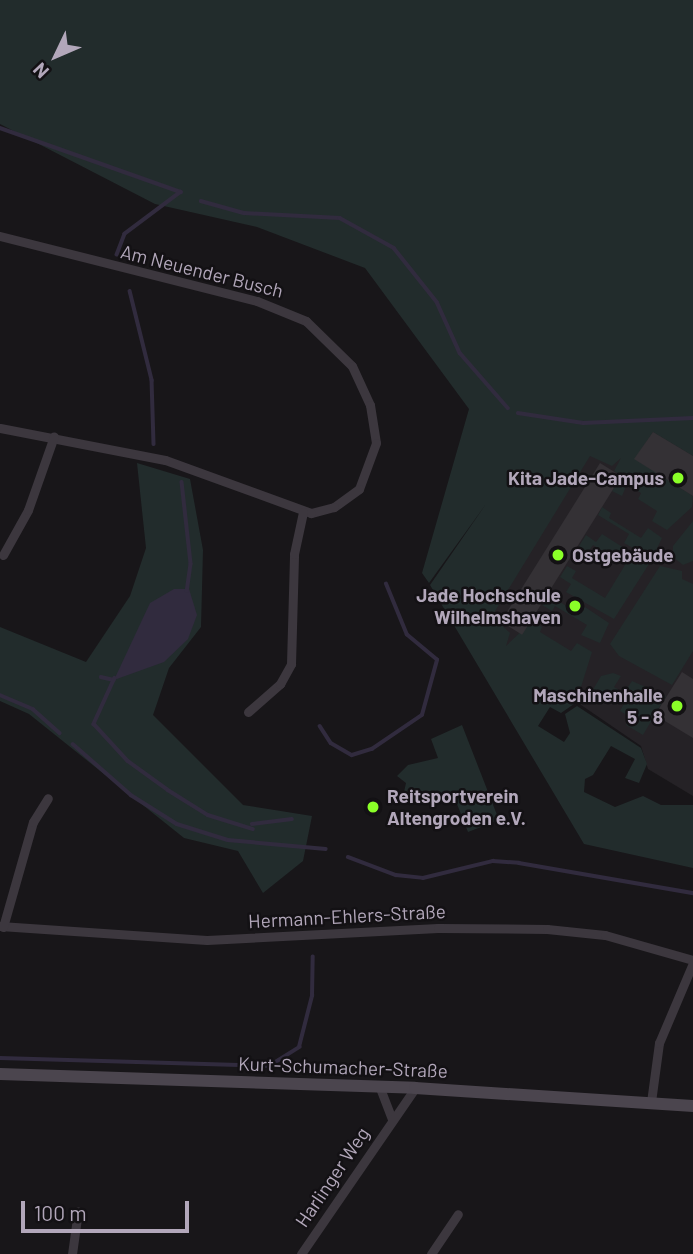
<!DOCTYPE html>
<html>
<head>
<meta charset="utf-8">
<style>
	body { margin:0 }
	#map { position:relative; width:693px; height:1254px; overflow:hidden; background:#181619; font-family:Barlow,sans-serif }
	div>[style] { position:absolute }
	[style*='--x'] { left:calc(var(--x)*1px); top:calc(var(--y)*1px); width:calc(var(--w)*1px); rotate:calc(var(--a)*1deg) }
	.built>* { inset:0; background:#252226 }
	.green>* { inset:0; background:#222c2c }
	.water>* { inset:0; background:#312b3e }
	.stream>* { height:3.5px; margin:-1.75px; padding:0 1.75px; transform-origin:1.75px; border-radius:1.75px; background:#312b3e }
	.building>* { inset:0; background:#343135; transform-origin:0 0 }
	.street>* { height:9px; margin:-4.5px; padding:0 4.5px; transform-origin:4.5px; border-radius:4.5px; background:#3c373e }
	.secondary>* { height:12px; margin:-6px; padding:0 6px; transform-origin:6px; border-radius:6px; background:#4b454e }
	.dots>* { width:19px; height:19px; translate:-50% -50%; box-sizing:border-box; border:4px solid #131114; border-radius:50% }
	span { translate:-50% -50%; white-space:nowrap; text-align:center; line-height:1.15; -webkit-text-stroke:5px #131114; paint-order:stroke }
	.street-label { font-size:19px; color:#b2a7ba }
	.poi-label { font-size:19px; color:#b2a7ba; font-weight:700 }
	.right { translate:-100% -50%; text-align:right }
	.left { translate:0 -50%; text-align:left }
	.north { position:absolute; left:21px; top:21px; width:70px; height:70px; -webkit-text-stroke:5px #131114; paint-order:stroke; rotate:226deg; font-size:19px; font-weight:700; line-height:28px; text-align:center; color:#b2a7ba }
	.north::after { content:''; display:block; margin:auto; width:24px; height:32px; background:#b2a7ba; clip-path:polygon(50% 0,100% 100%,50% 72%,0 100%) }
	.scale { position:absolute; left:21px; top:1201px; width:168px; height:32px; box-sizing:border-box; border:4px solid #b2a7ba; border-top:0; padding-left:9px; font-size:21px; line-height:24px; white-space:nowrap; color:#b2a7ba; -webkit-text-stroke:5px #131114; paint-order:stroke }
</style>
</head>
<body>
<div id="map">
	<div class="built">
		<i style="clip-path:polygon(693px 395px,693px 796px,648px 769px,641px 746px,461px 623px,566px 428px)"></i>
	</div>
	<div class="green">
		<i style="clip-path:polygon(0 0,693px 0,693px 456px,653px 432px,635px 459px,693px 496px,692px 507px,667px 530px,652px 521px,657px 511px,638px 499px,641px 493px,627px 484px,622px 496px,612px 491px,621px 476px,614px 471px,621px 458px,612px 466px,590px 456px,492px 616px,510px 633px,506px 646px,532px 621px,542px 627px,540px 632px,571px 651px,577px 643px,592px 652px,581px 687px,569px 693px,576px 698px,574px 704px,561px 713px,550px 707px,538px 726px,564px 742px,570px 733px,565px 714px,577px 706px,641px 748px,647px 764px,639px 783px,625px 778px,635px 759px,611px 746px,593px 775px,585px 779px,584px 792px,615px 807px,643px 796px,661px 805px,693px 805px,693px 868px,584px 844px,430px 585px,486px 504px,429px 583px,422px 573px,469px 409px,365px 268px,257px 227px,155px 204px,0 124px)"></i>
		<i style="clip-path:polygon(137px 463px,190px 479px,203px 550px,201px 627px,169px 668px,153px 715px,243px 805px,312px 816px,303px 861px,263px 893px,238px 851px,184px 838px,29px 714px,0 701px,0 627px,86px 662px,130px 596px,146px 548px)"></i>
		<i style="clip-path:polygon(602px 507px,611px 513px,609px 518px,641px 538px,648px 528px,662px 538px,652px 559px,624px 543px,629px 534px,598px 515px)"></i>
		<i style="clip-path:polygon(693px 521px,693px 561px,683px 565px,673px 557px,673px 546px)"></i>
		<i style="clip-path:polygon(602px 534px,649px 564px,614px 619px,566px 592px,571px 584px,560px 577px,567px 566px,576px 571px,572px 578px,605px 598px,625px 565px,593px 545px,588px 552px,579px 546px,586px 535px,596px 542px)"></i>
		<i style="clip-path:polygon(660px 566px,682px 571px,682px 579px,693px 584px,693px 651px,672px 685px,619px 656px,610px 644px)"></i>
		<i style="clip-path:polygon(549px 595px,579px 614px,585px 607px,609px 623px,600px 643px,581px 635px,587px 625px,555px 606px,552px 611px,542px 605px)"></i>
		<i style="clip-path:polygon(613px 673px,621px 676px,614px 687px,624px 693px,632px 681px,666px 696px,643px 735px,626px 725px,630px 717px,620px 711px,626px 700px,612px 691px,605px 702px,591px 693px,601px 676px)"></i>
		<i style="clip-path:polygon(462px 725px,499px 820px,468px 832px,457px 804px,404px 792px,406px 783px,397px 776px,408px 765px,438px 758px,431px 739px)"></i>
	</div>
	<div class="water">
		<i style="clip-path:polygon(174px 589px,189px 589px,197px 615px,188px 639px,164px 662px,114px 680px,150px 603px)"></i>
	</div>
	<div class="stream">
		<i style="--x:0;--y:128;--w:192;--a:19.5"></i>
		<i style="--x:181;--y:192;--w:70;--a:143.1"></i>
		<i style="--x:125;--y:234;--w:22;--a:111"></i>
		<i style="--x:201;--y:201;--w:45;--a:15.6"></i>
		<i style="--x:244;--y:213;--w:96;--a:3"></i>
		<i style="--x:340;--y:218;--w:62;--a:29.1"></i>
		<i style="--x:394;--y:248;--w:69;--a:51.5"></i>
		<i style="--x:437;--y:302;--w:56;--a:65.7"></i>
		<i style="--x:460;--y:353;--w:73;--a:48.9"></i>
		<i style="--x:130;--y:291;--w:92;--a:76.1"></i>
		<i style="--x:152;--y:380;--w:64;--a:88.2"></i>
		<i style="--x:518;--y:413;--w:66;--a:8.7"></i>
		<i style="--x:583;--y:423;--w:110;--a:-2.6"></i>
		<i style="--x:182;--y:482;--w:82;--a:83.7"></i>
		<i style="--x:191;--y:564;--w:27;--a:98"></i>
		<i style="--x:101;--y:677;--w:13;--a:13"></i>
		<i style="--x:115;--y:678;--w:51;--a:114.5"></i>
		<i style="--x:94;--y:724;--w:50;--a:47.4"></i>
		<i style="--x:128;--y:761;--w:49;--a:35.9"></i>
		<i style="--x:168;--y:790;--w:47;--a:32"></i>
		<i style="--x:208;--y:815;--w:47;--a:17.3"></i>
		<i style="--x:0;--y:695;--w:36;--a:23"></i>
		<i style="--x:33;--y:709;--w:36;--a:42"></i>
		<i style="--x:320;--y:726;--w:20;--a:57"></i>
		<i style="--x:331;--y:743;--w:24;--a:30"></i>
		<i style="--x:352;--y:755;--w:21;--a:-17"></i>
		<i style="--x:372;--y:749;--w:60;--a:-34.2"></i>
		<i style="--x:422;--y:715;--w:57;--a:-74.7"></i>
		<i style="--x:437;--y:660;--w:39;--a:-140"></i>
		<i style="--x:407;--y:635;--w:55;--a:-112.4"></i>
		<i style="--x:73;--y:744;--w:77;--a:41.3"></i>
		<i style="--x:131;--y:795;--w:54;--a:32.2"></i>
		<i style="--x:177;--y:824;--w:53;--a:17.4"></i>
		<i style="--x:228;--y:840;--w:98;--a:5.2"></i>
		<i style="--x:252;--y:824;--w:40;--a:-7.1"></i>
		<i style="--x:348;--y:857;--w:51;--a:20.6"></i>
		<i style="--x:396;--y:875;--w:27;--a:6"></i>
		<i style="--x:423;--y:878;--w:72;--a:-13.7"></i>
		<i style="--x:493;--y:861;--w:26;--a:4"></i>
		<i style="--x:519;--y:863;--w:177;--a:9.8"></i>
		<i style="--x:0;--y:1058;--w:269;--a:1.7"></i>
		<i style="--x:269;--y:1066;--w:36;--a:-32"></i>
		<i style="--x:299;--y:1047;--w:53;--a:-75.7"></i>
		<i style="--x:312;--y:996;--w:39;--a:-89"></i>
	</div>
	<div class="building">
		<i style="clip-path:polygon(653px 432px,693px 456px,693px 496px,634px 459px)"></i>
		<i style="left:600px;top:463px;width:25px;height:187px;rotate:32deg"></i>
		<i style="clip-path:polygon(682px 672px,693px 679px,693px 738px,655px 715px)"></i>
	</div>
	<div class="street">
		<i style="--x:0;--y:236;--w:265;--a:14.2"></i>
		<i style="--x:257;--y:301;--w:53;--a:22.2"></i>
		<i style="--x:306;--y:321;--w:64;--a:44.4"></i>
		<i style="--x:352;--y:366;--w:43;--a:65.2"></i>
		<i style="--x:370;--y:405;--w:38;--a:81"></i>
		<i style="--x:376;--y:443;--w:49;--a:110.3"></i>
		<i style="--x:359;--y:489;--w:31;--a:144"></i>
		<i style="--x:334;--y:507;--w:24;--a:165"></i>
		<i style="--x:311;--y:513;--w:155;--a:-160"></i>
		<i style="--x:165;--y:460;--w:168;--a:-169"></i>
		<i style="--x:3;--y:555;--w:51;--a:-60.9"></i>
		<i style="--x:28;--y:510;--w:78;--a:-70.6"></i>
		<i style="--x:248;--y:712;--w:43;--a:-41.2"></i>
		<i style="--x:280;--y:684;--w:23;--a:-61"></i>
		<i style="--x:291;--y:664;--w:110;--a:-88.4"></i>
		<i style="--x:294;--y:554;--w:43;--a:-77.9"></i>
		<i style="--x:0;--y:926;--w:207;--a:3.9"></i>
		<i style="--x:207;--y:940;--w:231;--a:-3"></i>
		<i style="--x:438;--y:928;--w:109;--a:0.5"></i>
		<i style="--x:547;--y:929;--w:58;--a:5.9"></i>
		<i style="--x:605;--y:935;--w:91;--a:15.9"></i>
		<i style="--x:3;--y:927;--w:109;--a:-74.1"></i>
		<i style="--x:33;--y:822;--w:28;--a:-58"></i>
		<i style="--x:380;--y:1088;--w:34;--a:69"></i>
		<i style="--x:651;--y:1102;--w:60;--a:-82.3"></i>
		<i style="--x:659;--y:1043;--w:87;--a:-67"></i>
		<i style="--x:72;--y:1254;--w:43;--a:-82.1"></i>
		<i style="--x:301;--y:1254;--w:201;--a:-55.5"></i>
		<i style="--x:431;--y:1254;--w:48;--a:-56"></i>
	</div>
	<div class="secondary">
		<i style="--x:0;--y:1074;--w:415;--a:1.9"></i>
		<i style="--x:415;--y:1088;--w:279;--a:3.7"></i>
	</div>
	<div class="dots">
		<i style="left:678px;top:478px;background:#8aff28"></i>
		<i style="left:558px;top:555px;background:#8aff28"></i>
		<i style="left:575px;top:606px;background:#8aff28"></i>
		<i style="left:677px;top:706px;background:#8aff28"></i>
		<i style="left:373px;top:807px;background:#8aff28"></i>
	</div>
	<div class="street-label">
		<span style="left:202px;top:271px;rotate:14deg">Am Neuender Busch</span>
		<span style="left:347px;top:916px;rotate:-3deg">Hermann-Ehlers-Straße</span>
		<span style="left:343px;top:1067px;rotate:2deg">Kurt-Schumacher-Straße</span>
		<span style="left:332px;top:1177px;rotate:-56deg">Harlinger Weg</span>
	</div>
	<div class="poi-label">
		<span class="right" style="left:664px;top:478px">Kita Jade-Campus</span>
		<span class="left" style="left:572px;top:555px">Ostgebäude</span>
		<span class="right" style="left:561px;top:606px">Jade Hochschule<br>Wilhelmshaven</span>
		<span class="right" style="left:663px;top:706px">Maschinenhalle<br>5 - 8</span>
		<span class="left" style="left:387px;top:807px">Reitsportverein<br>Altengroden e.V.</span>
	</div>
	<div class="north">N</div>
	<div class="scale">100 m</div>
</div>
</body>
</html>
